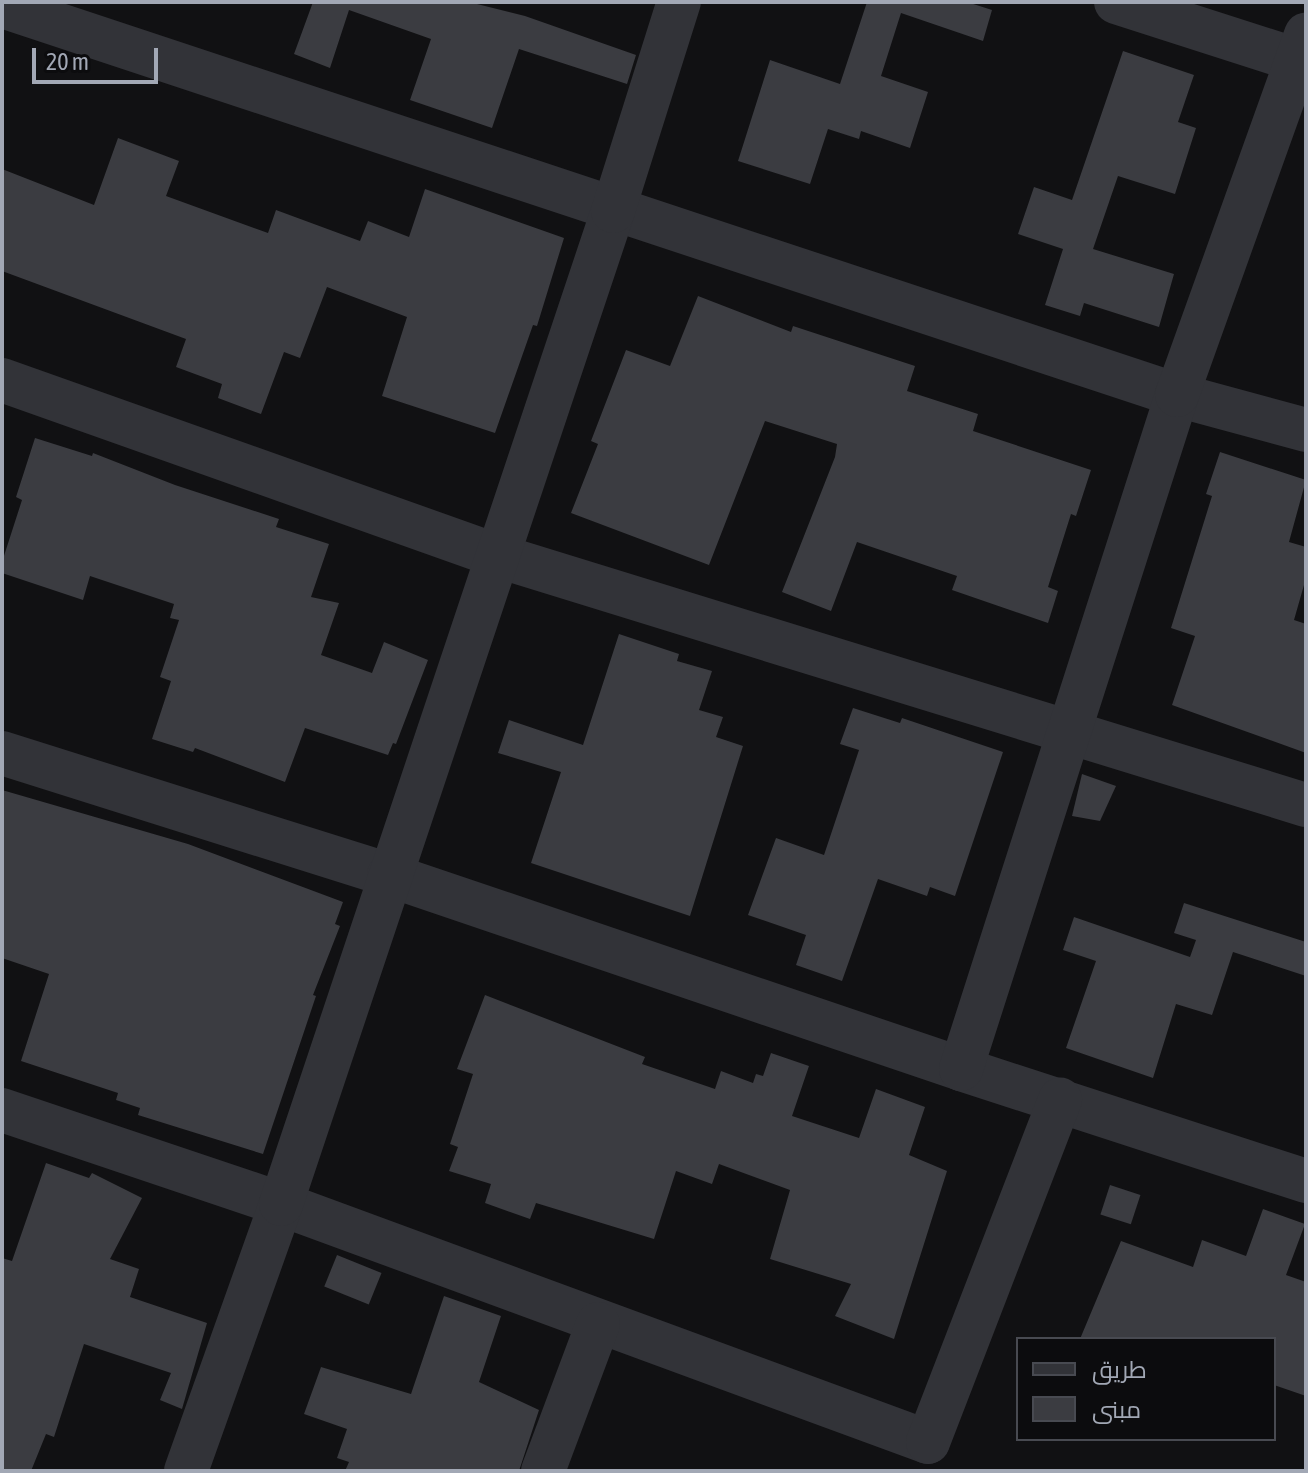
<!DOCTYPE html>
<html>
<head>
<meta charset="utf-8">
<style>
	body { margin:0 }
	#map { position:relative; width:1308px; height:1473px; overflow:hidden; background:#111113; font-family:"Asap Condensed",Cairo,sans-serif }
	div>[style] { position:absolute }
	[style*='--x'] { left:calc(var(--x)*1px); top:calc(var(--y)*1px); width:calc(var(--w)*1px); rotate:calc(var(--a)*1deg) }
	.building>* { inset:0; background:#3b3c41; transform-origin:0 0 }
	.minor>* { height:44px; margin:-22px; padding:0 22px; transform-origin:22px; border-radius:22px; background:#323338 }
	span { translate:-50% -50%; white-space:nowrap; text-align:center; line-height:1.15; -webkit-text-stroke:6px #0c0c0e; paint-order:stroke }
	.frame { position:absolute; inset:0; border:4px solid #a2a8b5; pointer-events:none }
	.legend { position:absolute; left:1016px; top:1337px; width:260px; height:104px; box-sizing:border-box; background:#0c0c0e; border:2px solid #484a51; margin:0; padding:10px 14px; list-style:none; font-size:24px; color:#a2a8b5 }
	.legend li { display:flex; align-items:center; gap:16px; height:40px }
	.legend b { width:40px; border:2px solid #484a51 }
	.scale { position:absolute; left:32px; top:48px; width:126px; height:36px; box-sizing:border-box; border:4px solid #a2a8b5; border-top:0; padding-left:10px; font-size:24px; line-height:28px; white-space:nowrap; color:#a2a8b5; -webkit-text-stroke:6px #0c0c0e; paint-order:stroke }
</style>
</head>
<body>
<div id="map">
	<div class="building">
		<i style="clip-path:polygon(313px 2px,469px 2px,525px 16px,636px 55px,627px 84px,519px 49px,492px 128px,410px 100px,431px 39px,349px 10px,330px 68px,294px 54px)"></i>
		<i style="clip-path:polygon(867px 2px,967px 2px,992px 10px,983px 41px,901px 13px,881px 76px,928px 92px,910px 148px,861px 131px,859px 139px,828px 129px,810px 184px,738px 161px,770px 60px,840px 84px)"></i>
		<i style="clip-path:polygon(1123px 51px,1194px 75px,1178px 122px,1196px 128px,1175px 194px,1118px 176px,1093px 249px,1174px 274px,1159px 327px,1084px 303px,1080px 316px,1045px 305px,1063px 249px,1018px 234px,1034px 187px,1072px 200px)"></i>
		<i style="clip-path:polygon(118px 138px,179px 161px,166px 196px,268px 233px,276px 210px,360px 241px,368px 221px,409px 237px,425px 189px,564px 238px,537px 326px,533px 325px,495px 433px,382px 396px,407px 317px,327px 287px,300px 358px,284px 352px,261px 414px,218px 398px,222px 384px,176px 367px,186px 339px,2px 271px,2px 169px,94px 205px)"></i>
		<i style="clip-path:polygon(698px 296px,791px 332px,793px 326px,915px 366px,907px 391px,978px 414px,973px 431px,1091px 470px,1076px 516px,1071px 514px,1048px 587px,1058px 591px,1048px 623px,952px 590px,957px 576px,857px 542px,831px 611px,782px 592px,835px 457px,837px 444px,765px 421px,709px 565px,571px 513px,598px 444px,591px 441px,626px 350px,670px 366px)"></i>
		<i style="clip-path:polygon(35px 438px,92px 456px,93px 453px,175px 485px,279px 519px,276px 527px,329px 544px,311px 597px,339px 603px,321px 655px,372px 673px,384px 642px,428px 660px,396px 744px,393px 743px,388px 755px,305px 728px,285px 782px,195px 748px,193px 752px,152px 739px,171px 681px,160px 677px,179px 620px,170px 618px,174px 604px,90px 576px,83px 600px,2px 573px,2px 562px,22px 500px,16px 497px)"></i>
		<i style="clip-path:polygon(1220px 452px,1306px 480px,1289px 542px,1306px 547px,1306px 578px,1294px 620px,1306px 624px,1306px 753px,1172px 705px,1195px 636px,1171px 628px,1212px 496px,1206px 494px)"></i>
		<i style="clip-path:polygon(619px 634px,679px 654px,677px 661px,712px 671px,699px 710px,723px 717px,716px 737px,743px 746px,690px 916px,531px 863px,561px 772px,498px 753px,509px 720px,583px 745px)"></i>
		<i style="clip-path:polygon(853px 708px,900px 723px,902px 718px,1003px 752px,955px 896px,930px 887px,927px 896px,878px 879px,842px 981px,796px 965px,806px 935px,748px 915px,776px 838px,824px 855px,859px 750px,840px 744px)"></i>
		<i style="clip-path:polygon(1082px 774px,1116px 786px,1100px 821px,1072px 816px)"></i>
		<i style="clip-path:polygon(2px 790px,188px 844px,343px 902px,335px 924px,340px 926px,313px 995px,316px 996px,263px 1154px,138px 1115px,140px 1108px,116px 1100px,118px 1093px,21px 1061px,49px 974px,2px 958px)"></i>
		<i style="clip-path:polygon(1184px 903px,1306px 942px,1306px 976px,1233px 952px,1212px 1015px,1176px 1004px,1153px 1078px,1066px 1048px,1096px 961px,1063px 950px,1074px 917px,1190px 957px,1196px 940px,1174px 933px)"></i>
		<i style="clip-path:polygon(485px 995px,645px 1057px,642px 1064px,715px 1089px,721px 1071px,753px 1083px,756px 1074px,763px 1076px,771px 1053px,809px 1066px,792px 1116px,859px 1138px,876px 1089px,925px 1107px,909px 1155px,947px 1171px,894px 1339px,835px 1316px,851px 1284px,770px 1259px,790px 1190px,719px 1164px,712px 1184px,676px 1171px,654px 1239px,536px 1203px,530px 1219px,485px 1203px,491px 1184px,449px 1171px,458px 1147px,450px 1144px,473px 1074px,457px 1069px)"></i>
		<i style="clip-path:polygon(46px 1163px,89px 1178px,92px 1173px,142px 1198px,110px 1259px,139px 1269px,130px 1297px,207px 1323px,182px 1409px,160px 1400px,171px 1373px,84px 1344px,54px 1437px,46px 1434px,31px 1471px,2px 1471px,2px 1258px,12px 1261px)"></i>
		<i style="left:1110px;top:1185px;width:32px;height:31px;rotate:18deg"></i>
		<i style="clip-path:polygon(1263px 1209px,1305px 1224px,1286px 1275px,1306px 1282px,1306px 1396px,1274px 1385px,1274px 1339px,1080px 1339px,1121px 1241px,1193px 1267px,1202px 1240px,1246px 1256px)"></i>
		<i style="left:337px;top:1255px;width:48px;height:34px;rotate:22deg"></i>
		<i style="clip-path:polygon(444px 1296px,501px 1316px,479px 1382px,539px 1410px,519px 1471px,345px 1471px,349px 1462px,337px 1458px,347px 1429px,304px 1414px,321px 1367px,411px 1394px)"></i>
	</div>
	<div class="minor">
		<i style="--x:1116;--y:2;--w:200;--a:17.8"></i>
		<i style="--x:2;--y:6;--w:1238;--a:18.32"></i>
		<i style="--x:1177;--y:395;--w:134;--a:15.2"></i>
		<i style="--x:2;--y:380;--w:526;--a:19.54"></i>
		<i style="--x:498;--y:556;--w:845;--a:17.13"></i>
		<i style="--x:2;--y:753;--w:406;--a:17.5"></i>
		<i style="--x:389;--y:875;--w:604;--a:18.73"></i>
		<i style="--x:961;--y:1069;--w:363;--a:18"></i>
		<i style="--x:961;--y:1069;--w:708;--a:-72.23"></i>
		<i style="--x:1177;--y:395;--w:383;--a:-70.3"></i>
		<i style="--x:2;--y:1110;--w:294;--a:18.6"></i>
		<i style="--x:281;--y:1204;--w:689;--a:20.2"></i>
		<i style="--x:928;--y:1442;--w:367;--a:-68.9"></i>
		<i style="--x:186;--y:1471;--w:283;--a:-70.4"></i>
		<i style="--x:281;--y:1204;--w:1047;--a:-71.51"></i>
		<i style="--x:613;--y:211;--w:219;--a:-72.5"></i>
		<i style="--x:543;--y:1471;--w:157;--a:-69.5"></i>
	</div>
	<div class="frame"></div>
	<ul class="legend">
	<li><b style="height:10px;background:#323338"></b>طريق</li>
	<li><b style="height:22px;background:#3b3c41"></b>مبنى</li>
	</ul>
	<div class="scale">20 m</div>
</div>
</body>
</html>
